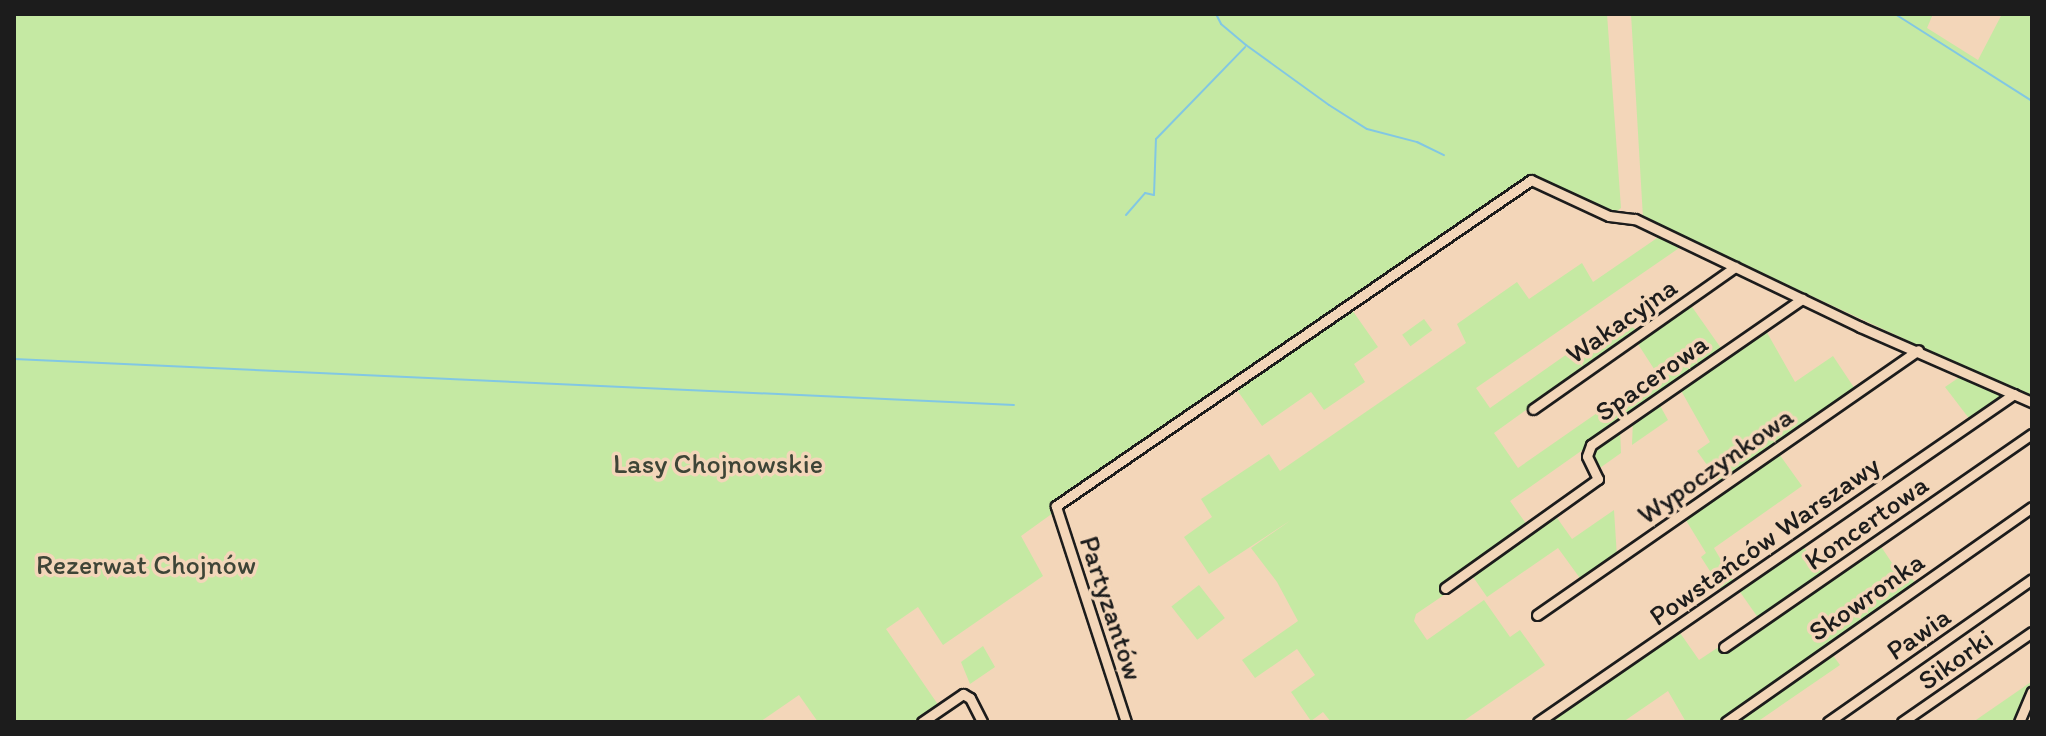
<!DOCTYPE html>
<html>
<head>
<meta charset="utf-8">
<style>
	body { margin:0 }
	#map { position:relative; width:2046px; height:736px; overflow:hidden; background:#f3d6b9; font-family:Itim,sans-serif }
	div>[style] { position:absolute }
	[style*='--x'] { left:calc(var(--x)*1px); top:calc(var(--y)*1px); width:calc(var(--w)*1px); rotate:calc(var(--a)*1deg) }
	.green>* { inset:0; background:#c5e9a3; transform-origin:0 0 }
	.stream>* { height:2px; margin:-1px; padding:0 1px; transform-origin:1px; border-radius:1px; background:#82c7e3 }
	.roads { filter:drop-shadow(2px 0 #1c1c1c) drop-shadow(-2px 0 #1c1c1c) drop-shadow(0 2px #1c1c1c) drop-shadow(0 -2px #1c1c1c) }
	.minor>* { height:9px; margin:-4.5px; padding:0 4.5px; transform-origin:4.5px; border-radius:4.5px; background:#f3d6b9 }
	span { translate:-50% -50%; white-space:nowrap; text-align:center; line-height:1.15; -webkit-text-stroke:7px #f3d6b9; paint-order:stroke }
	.street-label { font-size:28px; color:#1c1c1c }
	.park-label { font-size:28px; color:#3e4537 }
	.frame { position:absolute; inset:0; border:16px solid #1c1c1c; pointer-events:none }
</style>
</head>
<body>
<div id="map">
	<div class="green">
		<i style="clip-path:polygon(14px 14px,1607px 14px,1621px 208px,1613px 214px,1529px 176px,1051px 507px,1053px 513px,1021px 536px,1043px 576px,943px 645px,918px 607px,886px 629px,939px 706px,915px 722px,818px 722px,799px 695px,760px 722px,14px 722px)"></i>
		<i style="clip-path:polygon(1631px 14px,1933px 14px,1927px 28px,1978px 60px,2002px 14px,2032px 14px,2032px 398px,1643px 218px)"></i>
		<i style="clip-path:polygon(1660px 236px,1682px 246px,1476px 388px,1490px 408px,1624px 314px,1636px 331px,1494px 433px,1518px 468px,1656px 372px,1636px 341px,1690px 304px,1723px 351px,1510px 501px,1527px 525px,1441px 588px,1444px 595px,1416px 614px,1414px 621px,1427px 640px,1484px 600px,1510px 637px,1520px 630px,1545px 665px,1462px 722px,1331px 722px,1323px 712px,1311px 721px,1291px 692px,1315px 675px,1297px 649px,1255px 678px,1242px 660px,1298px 621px,1277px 582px,1251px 548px,1291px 520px,1209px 574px,1184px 537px,1212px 517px,1201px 499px,1269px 454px,1280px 471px,1466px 343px,1457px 324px,1517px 282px,1529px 299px,1582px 263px,1593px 282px)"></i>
		<i style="clip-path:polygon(1350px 307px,1378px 347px,1354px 364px,1365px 382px,1324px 410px,1311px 392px,1262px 426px,1235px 387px)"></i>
		<i style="left:1424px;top:319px;width:14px;height:27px;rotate:54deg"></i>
		<i style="clip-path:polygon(1765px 329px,1795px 382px,1833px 356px,1855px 389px,1720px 483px,1697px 451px,1710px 442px,1679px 387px)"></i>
		<i style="clip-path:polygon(1964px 374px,2010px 395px,1971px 421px,1945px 387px)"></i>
		<i style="clip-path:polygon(1658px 402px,1668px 420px,1632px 445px,1633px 419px)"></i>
		<i style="clip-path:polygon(1620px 428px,1621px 453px,1597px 470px,1589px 456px,1591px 448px)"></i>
		<i style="clip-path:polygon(1777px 451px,1802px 486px,1714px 548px,1734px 582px,1722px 590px,1701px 557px,1706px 553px,1684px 517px)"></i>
		<i style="clip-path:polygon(1614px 510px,1617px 557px,1582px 581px,1558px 548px,1487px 597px,1471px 574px,1555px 515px,1572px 539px)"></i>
		<i style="clip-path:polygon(1878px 542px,1900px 575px,1906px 571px,1917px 585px,1718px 722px,1686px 722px,1668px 691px,1623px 722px,1543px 722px,1678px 630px,1699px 660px)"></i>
		<i style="left:1801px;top:543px;width:39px;height:78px;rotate:55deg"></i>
		<i style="left:1199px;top:585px;width:42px;height:35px;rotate:52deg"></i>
		<i style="clip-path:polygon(983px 646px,995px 667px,970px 684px,961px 662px)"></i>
		<i style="clip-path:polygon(1829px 650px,1840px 665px,1757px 722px,1732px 722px)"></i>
		<i style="clip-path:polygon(2031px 682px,2012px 722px,1973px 722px)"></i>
	</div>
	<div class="stream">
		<i style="--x:1216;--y:14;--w:11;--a:63"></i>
		<i style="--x:1221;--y:24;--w:33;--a:40"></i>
		<i style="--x:1246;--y:45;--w:102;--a:35.9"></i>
		<i style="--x:1329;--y:105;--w:45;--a:32.3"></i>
		<i style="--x:1367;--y:129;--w:52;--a:14.6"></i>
		<i style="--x:1417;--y:142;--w:30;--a:26"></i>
		<i style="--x:1895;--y:14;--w:162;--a:32.4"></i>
		<i style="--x:1126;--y:215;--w:29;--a:-49"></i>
		<i style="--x:1145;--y:193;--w:9;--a:13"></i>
		<i style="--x:1154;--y:195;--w:56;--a:-88"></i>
		<i style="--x:1156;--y:139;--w:128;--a:-45.9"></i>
		<i style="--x:14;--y:359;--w:1001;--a:2.63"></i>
	</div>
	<div class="roads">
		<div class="minor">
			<i style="--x:1533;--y:409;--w:247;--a:-35.1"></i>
			<i style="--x:1445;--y:588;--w:188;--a:-35.5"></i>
			<i style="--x:1598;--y:479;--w:25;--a:-116"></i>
			<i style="--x:1587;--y:456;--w:12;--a:-70"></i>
			<i style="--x:1591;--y:445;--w:257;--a:-34.7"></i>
			<i style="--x:1537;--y:615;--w:464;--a:-34.8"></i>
			<i style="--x:1724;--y:647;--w:374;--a:-34.7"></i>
			<i style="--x:922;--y:722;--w:50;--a:-34.3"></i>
			<i style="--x:963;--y:694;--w:8;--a:30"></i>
			<i style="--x:970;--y:698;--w:27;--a:63"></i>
			<i style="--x:1126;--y:722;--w:227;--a:-108"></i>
			<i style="--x:1056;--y:506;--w:576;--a:-34.46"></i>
			<i style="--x:1531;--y:180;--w:86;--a:24.8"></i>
			<i style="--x:1609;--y:216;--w:26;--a:7"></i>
			<i style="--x:1635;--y:219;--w:250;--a:25.6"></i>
			<i style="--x:1860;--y:327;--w:188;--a:23.6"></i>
			<i style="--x:1538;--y:722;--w:578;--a:-34.57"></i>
			<i style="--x:1726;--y:722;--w:374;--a:-35.1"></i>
			<i style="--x:1828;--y:722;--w:249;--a:-35"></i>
			<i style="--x:1902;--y:722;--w:158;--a:-34.7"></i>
			<i style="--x:2019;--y:722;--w:33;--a:-67"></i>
		</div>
	</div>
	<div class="street-label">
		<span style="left:1621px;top:320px;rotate:-35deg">Wakacyjna</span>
		<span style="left:1651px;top:377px;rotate:-35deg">Spacerowa</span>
		<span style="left:1715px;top:465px;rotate:-35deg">Wypoczynkowa</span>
		<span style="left:1866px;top:522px;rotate:-35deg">Koncertowa</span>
		<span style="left:1764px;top:540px;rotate:-35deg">Powstańców Warszawy</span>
		<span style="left:1866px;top:596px;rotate:-35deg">Skowronka</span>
		<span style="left:1112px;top:608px;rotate:72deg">Partyzantów</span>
		<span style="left:1918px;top:633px;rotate:-35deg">Pawia</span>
		<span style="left:1955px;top:659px;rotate:-35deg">Sikorki</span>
	</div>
	<div class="park-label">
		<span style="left:718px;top:463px">Lasy Chojnowskie</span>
		<span style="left:146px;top:564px">Rezerwat Chojnów</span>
	</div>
	<div class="frame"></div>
</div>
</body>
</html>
